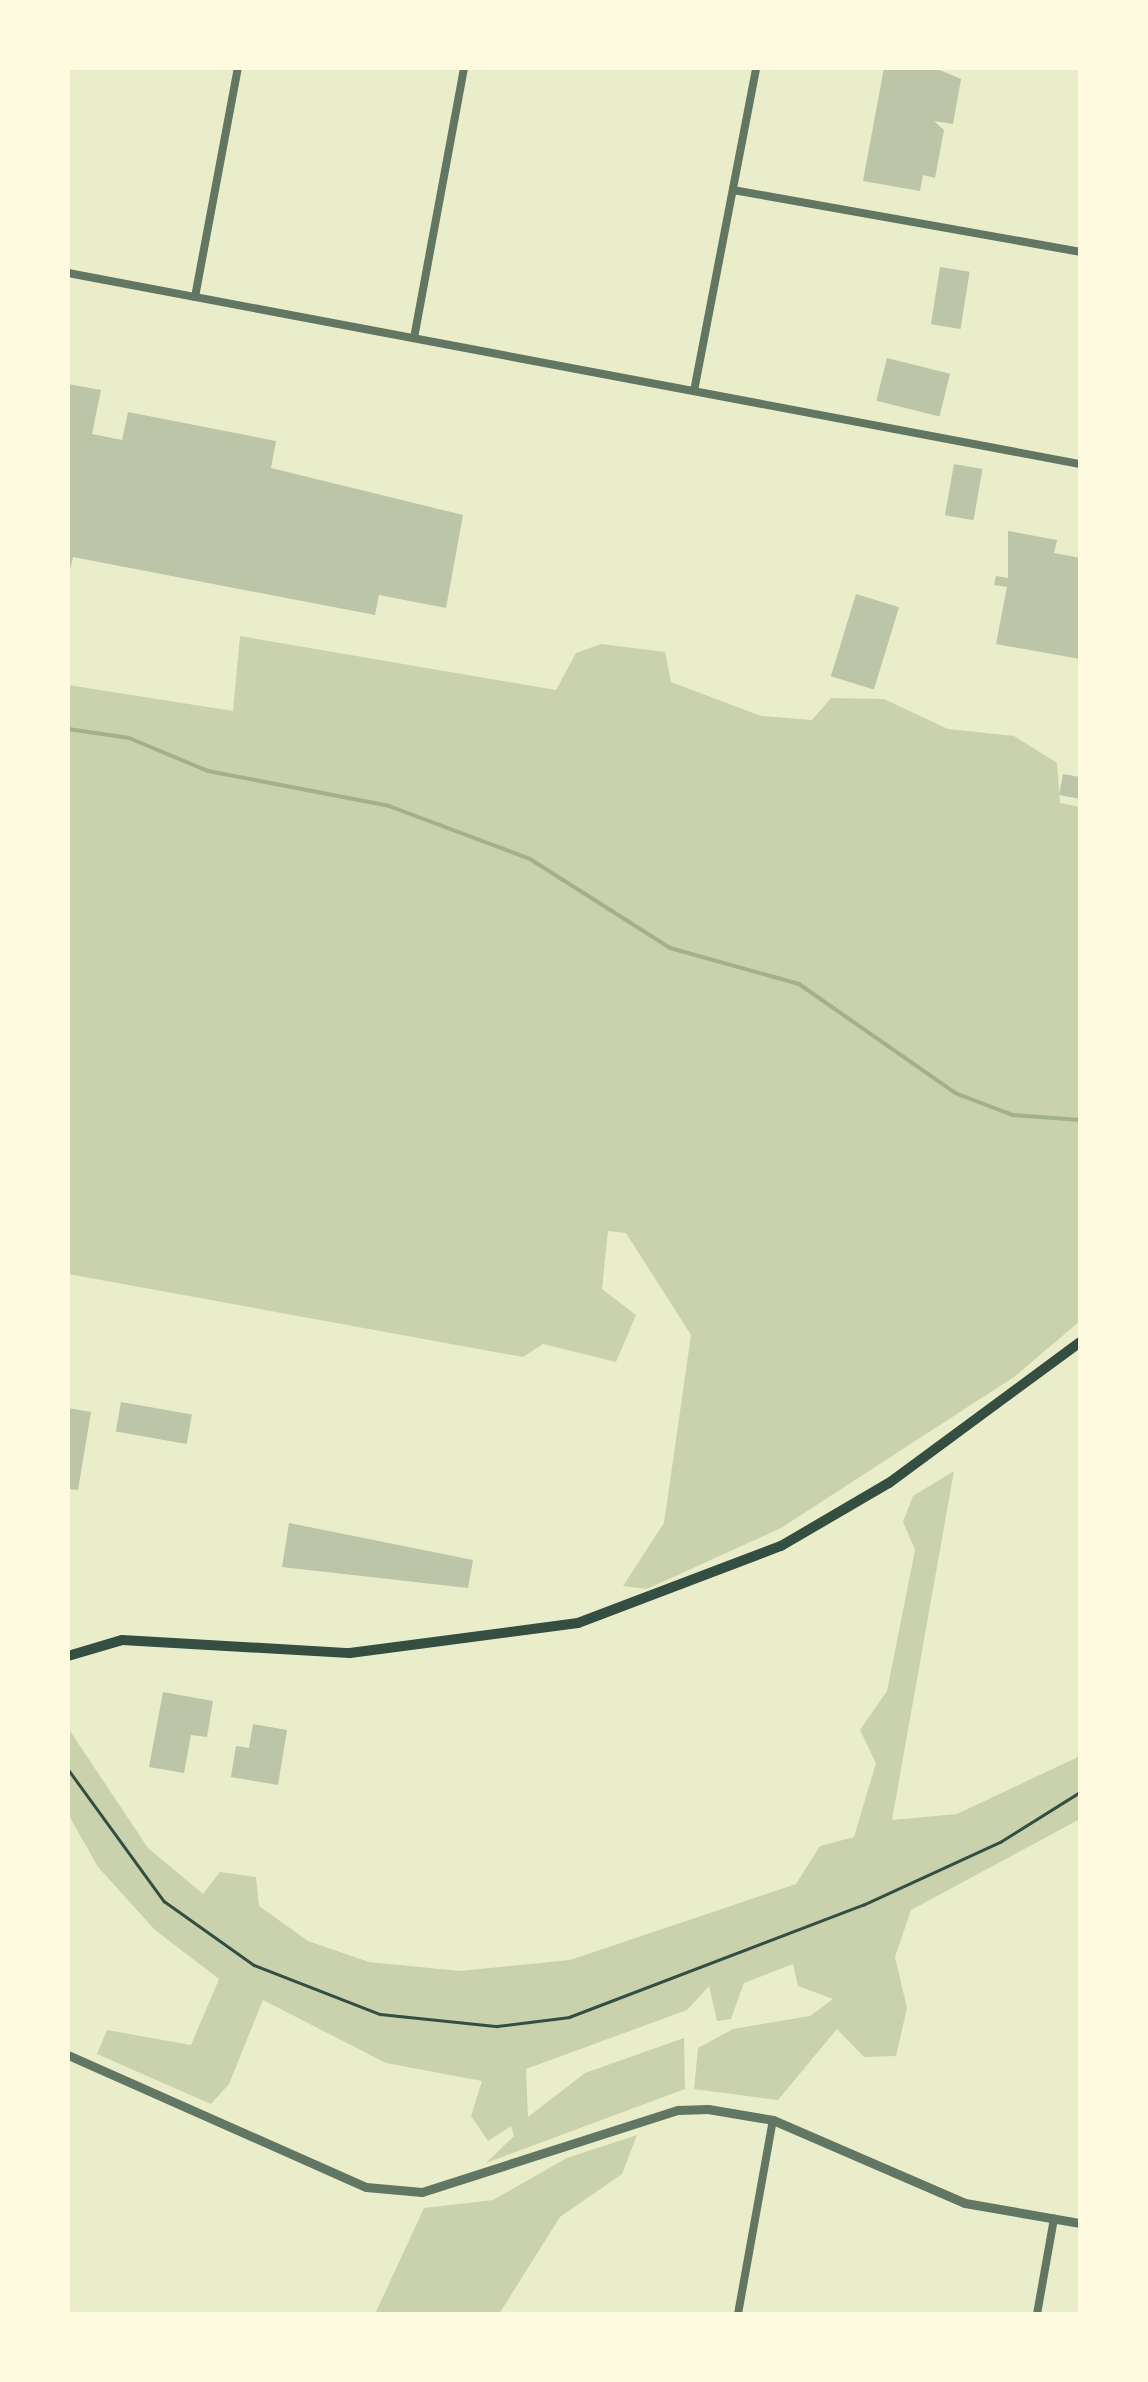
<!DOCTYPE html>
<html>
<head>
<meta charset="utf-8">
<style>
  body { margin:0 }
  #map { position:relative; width:1148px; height:2382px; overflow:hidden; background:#e9edc9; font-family:"DejaVu Sans",sans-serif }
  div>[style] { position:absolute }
  .green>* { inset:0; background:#cad2ad }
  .stream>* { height:4px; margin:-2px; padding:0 2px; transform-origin:2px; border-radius:2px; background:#a3b18a }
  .building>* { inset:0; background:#bcc5a7; transform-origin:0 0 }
  .path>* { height:2.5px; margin:-1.25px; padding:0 1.25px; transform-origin:1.25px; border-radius:1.25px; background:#344e41 }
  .minor>* { height:8px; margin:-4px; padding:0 4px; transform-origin:4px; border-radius:4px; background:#617663 }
  .tertiary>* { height:9px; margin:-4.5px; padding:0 4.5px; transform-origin:4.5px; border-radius:4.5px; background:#617663 }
  .secondary>* { height:10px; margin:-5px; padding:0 5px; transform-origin:5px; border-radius:5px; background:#344e41 }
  span { translate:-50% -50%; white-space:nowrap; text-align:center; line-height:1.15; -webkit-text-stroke:8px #fefae0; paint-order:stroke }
  .frame { position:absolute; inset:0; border:70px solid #fefae0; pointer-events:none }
</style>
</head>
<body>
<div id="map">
  <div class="green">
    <div style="clip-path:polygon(240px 636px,556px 690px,576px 653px,601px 644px,665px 652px,671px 682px,761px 716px,812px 720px,831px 698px,884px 699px,948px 729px,1014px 736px,1057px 763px,1060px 803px,1080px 807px,1080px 1321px,1014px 1377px,781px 1528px,647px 1589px,623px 1586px,664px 1523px,691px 1335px,626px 1233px,608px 1231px,602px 1289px,636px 1315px,616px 1362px,543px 1344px,523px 1357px,68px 1274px,68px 685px,233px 711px)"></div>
    <div style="clip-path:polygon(954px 1471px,892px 1820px,957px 1814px,1080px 1756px,1080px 1819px,911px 1910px,895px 1957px,907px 2008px,896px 2056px,864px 2057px,837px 2029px,778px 2100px,694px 2089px,698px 2048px,733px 2029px,810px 2016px,833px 1999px,798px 1986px,793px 1964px,744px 1983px,731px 2019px,717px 2021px,709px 1986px,687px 2010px,526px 2069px,528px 2117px,585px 2073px,684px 2038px,685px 2089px,486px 2163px,514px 2136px,511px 2126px,488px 2141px,471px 2116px,482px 2081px,386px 2063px,263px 2000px,229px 2084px,211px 2104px,97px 2054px,107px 2030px,191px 2045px,219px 1979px,155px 1930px,98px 1867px,68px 1814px,68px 1728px,148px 1848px,203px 1894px,220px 1872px,256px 1877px,259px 1906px,308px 1941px,369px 1962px,460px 1971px,570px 1960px,796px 1884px,820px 1846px,854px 1837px,876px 1763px,860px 1730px,887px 1691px,915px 1550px,903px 1522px,913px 1496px)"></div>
    <div style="clip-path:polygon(637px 2135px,622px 2174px,560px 2217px,499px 2314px,375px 2314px,424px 2208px,493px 2200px,567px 2158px)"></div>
  </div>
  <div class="stream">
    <div style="left:68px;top:729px;width:62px;rotate:8.4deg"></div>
    <div style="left:129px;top:738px;width:86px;rotate:22.7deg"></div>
    <div style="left:208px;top:771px;width:184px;rotate:10.9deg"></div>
    <div style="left:389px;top:806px;width:151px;rotate:20.6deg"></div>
    <div style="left:530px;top:859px;width:166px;rotate:32.4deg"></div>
    <div style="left:670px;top:948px;width:134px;rotate:15.6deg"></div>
    <div style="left:799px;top:984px;width:190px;rotate:34.9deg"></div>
    <div style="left:955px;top:1093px;width:62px;rotate:20.8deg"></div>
    <div style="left:1013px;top:1115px;width:67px;rotate:4.3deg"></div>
  </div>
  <div class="building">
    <div style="clip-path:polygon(884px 68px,935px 68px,961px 79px,953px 124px,934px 121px,944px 130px,935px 178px,923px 175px,920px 191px,863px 181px)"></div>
    <div style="left:940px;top:267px;width:30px;height:58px;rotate:9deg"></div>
    <div style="left:887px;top:358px;width:65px;height:44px;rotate:14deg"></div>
    <div style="clip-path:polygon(68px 384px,101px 390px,92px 434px,122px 440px,128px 412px,276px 441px,271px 468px,463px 515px,446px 608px,379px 595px,375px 615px,73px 557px,68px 577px)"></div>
    <div style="left:954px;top:464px;width:29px;height:52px;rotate:10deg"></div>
    <div style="clip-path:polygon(1008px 531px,1057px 540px,1054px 553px,1080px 558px,1080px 659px,996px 644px,1007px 587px,994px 585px,996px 576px,1008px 578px)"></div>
    <div style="left:856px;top:594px;width:45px;height:86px;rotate:17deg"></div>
    <div style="clip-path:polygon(1063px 774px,1080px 777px,1080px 799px,1059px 795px)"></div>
    <div style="left:121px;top:1402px;width:72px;height:30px;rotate:10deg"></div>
    <div style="clip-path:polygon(68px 1408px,91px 1412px,78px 1490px,68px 1489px)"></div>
    <div style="clip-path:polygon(289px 1523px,473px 1560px,468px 1588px,282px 1567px)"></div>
    <div style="clip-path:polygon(163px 1692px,213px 1701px,207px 1737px,191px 1735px,184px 1773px,149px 1767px)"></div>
    <div style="clip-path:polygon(253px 1724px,287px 1730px,278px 1785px,231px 1777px,236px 1746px,249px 1748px)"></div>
  </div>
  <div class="path">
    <div style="left:68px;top:1769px;width:163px;rotate:54deg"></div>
    <div style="left:164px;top:1901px;width:110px;rotate:35.4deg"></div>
    <div style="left:254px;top:1965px;width:135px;rotate:21.3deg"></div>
    <div style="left:380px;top:2014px;width:118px;rotate:5.9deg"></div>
    <div style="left:497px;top:2026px;width:73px;rotate:-7.1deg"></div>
    <div style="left:569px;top:2017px;width:315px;rotate:-20.9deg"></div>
    <div style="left:863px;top:1905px;width:151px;rotate:-24.7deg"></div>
    <div style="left:1000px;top:1842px;width:94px;rotate:-32deg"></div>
  </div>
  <div class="minor">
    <div style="left:733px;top:190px;width:352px;rotate:10.1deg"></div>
    <div style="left:68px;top:273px;width:1030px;rotate:10.69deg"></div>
    <div style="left:195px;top:297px;width:233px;rotate:-79.4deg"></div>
    <div style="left:414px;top:338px;width:275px;rotate:-79.5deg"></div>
    <div style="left:694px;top:391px;width:329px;rotate:-79.1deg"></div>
    <div style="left:738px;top:2314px;width:197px;rotate:-79.8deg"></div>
    <div style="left:1037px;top:2314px;width:97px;rotate:-79.9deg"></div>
  </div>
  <div class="tertiary">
    <div style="left:68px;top:2055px;width:326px;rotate:23.9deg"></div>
    <div style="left:366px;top:2187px;width:56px;rotate:5.1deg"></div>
    <div style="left:422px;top:2192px;width:269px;rotate:-17.8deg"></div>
    <div style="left:678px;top:2110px;width:30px;rotate:-2deg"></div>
    <div style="left:708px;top:2109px;width:66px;rotate:9.6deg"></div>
    <div style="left:773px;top:2120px;width:209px;rotate:23.4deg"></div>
    <div style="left:965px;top:2203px;width:117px;rotate:9.9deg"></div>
  </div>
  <div class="secondary">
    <div style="left:68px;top:1656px;width:56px;rotate:-16.5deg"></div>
    <div style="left:122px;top:1640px;width:228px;rotate:3.3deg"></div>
    <div style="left:350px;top:1653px;width:230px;rotate:-7.5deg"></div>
    <div style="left:578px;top:1623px;width:217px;rotate:-20.8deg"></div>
    <div style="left:781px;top:1546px;width:125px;rotate:-30.3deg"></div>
    <div style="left:889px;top:1483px;width:237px;rotate:-36.4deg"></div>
  </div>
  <div class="frame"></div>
</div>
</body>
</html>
